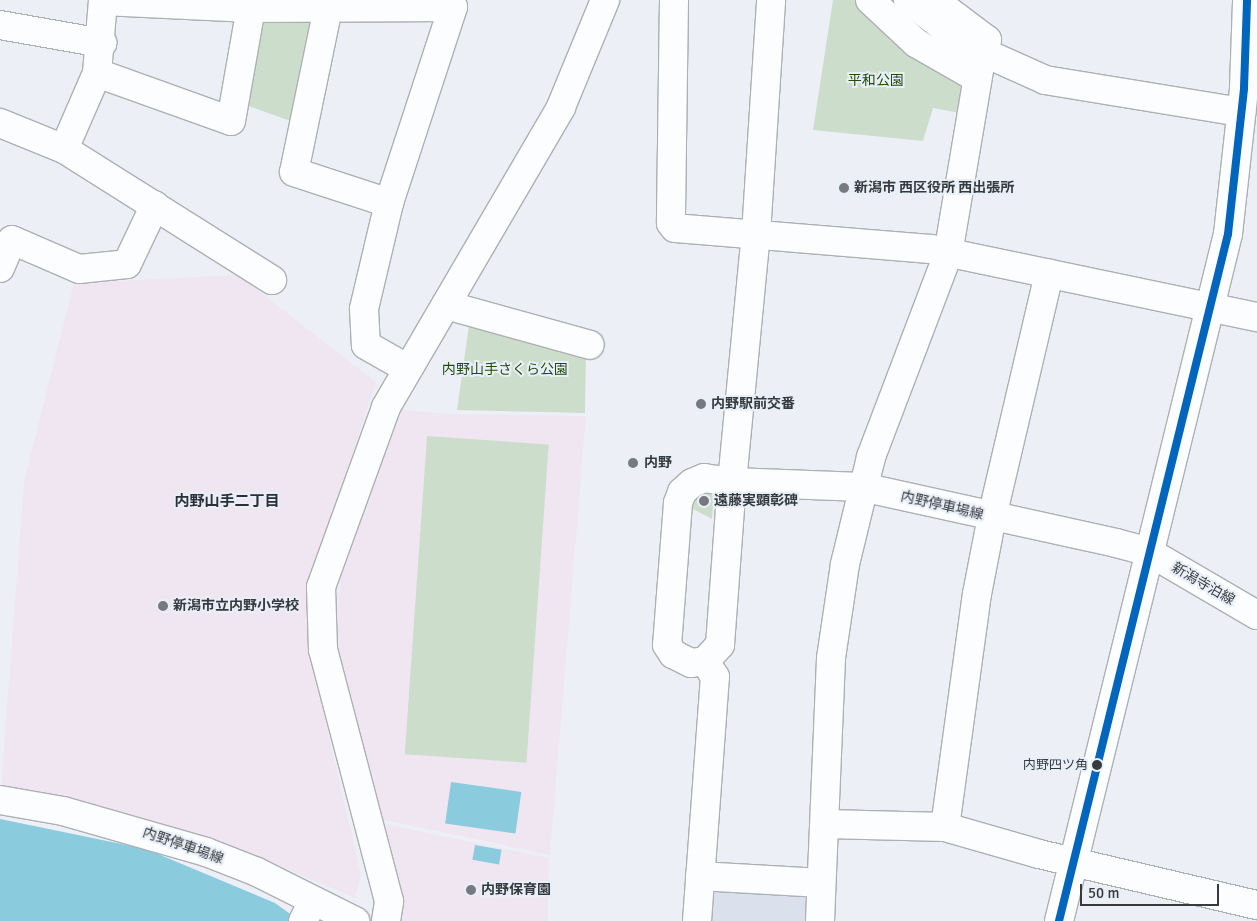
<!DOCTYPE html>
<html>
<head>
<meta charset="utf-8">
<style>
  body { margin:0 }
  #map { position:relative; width:1257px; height:921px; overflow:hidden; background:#ecf0f6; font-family:Signika,"Noto Sans JP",sans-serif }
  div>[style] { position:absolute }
  .built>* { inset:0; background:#dae1ec }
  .education>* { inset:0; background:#efe6f2 }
  .green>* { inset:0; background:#cdddcb; transform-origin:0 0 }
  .water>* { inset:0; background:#8acbde; transform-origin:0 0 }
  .roads { filter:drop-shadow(1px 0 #adb0b3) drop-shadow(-1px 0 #adb0b3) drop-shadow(0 1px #adb0b3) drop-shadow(0 -1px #adb0b3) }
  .minor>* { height:28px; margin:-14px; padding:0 14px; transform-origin:14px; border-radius:14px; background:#fcfdfe }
  .major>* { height:28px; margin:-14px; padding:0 14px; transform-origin:14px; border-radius:14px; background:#fcfdfe }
  .bus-1>* { height:8px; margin:-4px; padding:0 4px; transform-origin:4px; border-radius:4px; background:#0065bd }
  .dots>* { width:14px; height:14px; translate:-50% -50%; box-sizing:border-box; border:2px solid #e9eff9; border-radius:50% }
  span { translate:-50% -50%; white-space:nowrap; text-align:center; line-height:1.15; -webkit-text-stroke:4px #e9eff9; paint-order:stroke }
  .bus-label { font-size:13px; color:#373a3d }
  .right { translate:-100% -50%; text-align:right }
  .park-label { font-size:14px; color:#234a0c }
  .poi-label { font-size:14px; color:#373a3d; font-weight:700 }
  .left { translate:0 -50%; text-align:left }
  .street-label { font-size:14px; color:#373a3d }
  .neighbourhood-label { font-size:15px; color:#2b3037; font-weight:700 }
  .scale { position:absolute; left:1080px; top:884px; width:139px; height:22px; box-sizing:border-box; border:2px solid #373a3d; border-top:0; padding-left:6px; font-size:15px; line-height:18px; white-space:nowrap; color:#373a3d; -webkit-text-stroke:4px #e9eff9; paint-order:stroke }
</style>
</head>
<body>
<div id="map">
  <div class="built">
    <div style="clip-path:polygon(709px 883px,811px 893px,810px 921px,705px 921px)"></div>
  </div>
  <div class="education">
    <div style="clip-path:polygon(238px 275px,376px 382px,315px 567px,308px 646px,361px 875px,355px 898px,239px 849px,1px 784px,24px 481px,74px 283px)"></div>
    <div style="clip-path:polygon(402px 410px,451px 414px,586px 416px,550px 855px,370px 817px,334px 634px,343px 565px)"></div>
    <div style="clip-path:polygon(371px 821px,549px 858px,548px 921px,402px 921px)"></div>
  </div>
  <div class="green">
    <div style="clip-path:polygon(833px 0,856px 0,971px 82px,965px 114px,933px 108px,923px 141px,813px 130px)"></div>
    <div style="clip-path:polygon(319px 14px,299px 124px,243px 104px,258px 15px)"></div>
    <div style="clip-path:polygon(470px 318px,586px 349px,585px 413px,457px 410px)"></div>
    <div style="left:427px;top:436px;width:122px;height:319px;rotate:4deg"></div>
    <div style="clip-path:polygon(715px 482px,712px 519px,689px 507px,690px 499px)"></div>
  </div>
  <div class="water">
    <div style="left:451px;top:782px;width:71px;height:42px;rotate:8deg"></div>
    <div style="clip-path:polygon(0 819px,146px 849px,275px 903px,300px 921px,0 921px)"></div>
    <div style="left:475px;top:845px;width:27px;height:15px;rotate:10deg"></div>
  </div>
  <div class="roads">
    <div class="minor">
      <div style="left:674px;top:0;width:223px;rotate:90.8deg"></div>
      <div style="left:671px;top:223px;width:6px;rotate:51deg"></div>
      <div style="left:675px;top:228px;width:257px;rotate:4.7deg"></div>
      <div style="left:931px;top:249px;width:333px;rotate:11.8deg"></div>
      <div style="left:870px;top:0;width:63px;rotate:43.1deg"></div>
      <div style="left:916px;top:43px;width:70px;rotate:29.8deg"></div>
      <div style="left:908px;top:0;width:72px;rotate:37.7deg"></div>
      <div style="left:965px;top:44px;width:88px;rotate:24.2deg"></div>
      <div style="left:1045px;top:80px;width:199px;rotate:9.3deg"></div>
      <div style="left:103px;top:1px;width:148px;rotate:2.7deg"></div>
      <div style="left:251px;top:8px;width:202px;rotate:-0.3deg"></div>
      <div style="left:453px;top:7px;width:206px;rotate:108.1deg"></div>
      <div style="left:389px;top:203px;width:109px;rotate:103.3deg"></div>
      <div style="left:364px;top:309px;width:36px;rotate:87deg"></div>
      <div style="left:366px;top:345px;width:48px;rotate:29.7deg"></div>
      <div style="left:328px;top:8px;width:167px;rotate:101.7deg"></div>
      <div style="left:294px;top:172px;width:100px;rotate:18.1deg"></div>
      <div style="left:0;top:25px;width:104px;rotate:10deg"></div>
      <div style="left:97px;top:73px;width:142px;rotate:19.7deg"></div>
      <div style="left:231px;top:121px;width:115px;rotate:-80deg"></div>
      <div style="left:0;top:123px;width:69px;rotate:22.1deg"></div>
      <div style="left:64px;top:149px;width:246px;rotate:32.2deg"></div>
      <div style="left:64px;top:149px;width:83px;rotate:-66.5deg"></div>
      <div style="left:97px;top:73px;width:73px;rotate:-85.3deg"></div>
      <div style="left:0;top:268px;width:30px;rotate:-67deg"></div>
      <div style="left:12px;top:240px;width:73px;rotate:23.4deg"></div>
      <div style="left:79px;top:269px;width:48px;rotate:-5.9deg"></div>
      <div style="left:127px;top:264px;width:65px;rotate:-64.6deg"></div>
      <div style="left:446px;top:305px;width:149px;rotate:15.5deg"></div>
      <div style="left:732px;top:482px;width:28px;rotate:-172deg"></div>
      <div style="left:704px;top:478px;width:13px;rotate:157deg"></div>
      <div style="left:692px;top:483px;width:13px;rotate:138deg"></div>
      <div style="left:682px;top:492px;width:12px;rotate:110deg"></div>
      <div style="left:678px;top:503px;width:142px;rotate:94.4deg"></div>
      <div style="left:667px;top:645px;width:11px;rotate:56deg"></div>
      <div style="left:673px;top:654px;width:20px;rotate:27deg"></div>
      <div style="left:691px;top:663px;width:14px;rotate:-8deg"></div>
      <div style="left:705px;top:661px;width:22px;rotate:-47deg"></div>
      <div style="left:720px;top:645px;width:163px;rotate:-85.8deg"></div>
      <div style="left:732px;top:482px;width:249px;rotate:-84.5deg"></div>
      <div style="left:756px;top:234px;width:234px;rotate:-86.3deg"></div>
      <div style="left:826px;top:824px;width:119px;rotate:1.4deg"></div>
      <div style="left:945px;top:827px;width:98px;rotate:16deg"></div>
      <div style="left:1039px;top:854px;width:224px;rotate:13.2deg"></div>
      <div style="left:945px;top:827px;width:235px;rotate:-82.2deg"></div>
      <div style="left:977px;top:594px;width:78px;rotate:-79deg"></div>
      <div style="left:992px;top:517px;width:250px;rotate:-76.8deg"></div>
      <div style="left:700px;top:876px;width:121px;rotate:3.3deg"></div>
      <div style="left:303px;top:921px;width:22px;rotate:-63deg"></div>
      <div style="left:386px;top:921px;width:20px;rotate:-81deg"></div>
      <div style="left:389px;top:901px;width:260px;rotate:-104.7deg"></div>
      <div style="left:323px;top:650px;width:63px;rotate:-91.8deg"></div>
      <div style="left:321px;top:587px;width:191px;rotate:-70.1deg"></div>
      <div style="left:386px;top:407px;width:347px;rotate:-59.7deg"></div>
      <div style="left:561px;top:107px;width:116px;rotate:-67.6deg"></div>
      <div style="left:697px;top:921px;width:245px;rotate:-85.8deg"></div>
      <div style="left:715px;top:677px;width:19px;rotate:-122deg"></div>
      <div style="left:820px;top:921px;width:263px;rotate:-87.6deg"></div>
      <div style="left:831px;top:658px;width:95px;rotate:-81.5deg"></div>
      <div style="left:845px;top:564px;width:110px;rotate:-76.3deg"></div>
      <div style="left:871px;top:457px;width:217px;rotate:-69.2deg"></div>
      <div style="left:948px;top:254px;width:204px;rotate:-80.4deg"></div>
      <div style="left:982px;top:53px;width:14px;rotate:-69deg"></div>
      <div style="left:987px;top:40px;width:66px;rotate:-143deg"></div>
    </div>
    <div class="major">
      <div style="left:732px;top:482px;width:130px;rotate:2.2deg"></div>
      <div style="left:862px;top:487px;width:260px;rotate:12.4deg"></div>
      <div style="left:1116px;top:543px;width:34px;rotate:15deg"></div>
      <div style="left:1149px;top:552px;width:125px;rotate:30.3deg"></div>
      <div style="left:0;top:800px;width:64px;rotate:9.9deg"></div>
      <div style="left:63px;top:811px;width:149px;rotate:16deg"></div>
      <div style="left:206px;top:852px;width:55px;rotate:21.4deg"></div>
      <div style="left:257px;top:872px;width:110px;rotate:26.6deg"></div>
      <div style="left:1059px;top:921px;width:707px;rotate:-76.18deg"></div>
      <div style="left:1228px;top:234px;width:147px;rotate:-83.7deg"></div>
      <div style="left:1244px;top:88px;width:88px;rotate:-88deg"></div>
    </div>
  </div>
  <div class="bus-1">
    <div style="left:1059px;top:921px;width:707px;rotate:-76.18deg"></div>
    <div style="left:1228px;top:234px;width:147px;rotate:-83.7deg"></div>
    <div style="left:1244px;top:88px;width:88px;rotate:-88deg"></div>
  </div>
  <div class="dots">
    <div style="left:844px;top:188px;background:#767a7e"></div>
    <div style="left:701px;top:404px;background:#767a7e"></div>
    <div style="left:633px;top:463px;background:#767a7e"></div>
    <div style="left:704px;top:501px;background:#767a7e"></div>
    <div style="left:163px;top:606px;background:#767a7e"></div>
    <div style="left:1097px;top:765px;background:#373a3d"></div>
    <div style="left:471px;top:890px;background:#767a7e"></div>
  </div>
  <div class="bus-label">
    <span class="right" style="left:1088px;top:765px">内野四ツ角</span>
  </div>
  <div class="park-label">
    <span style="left:876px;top:81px">平和公園</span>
    <span style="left:505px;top:370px">内野山手さくら公園</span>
  </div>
  <div class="poi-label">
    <span class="left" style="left:854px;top:188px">新潟市 西区役所 西出張所</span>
    <span class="left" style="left:711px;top:404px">内野駅前交番</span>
    <span class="left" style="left:644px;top:463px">内野</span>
    <span class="left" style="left:714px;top:501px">遠藤実顕彰碑</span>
    <span class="left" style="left:173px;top:606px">新潟市立内野小学校</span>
    <span class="left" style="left:481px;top:890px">内野保育園</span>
  </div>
  <div class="street-label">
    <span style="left:942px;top:506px;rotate:13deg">内野停車場線</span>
    <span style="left:1203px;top:584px;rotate:30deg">新潟寺泊線</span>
    <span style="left:183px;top:846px;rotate:19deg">内野停車場線</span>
  </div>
  <div class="neighbourhood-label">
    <span style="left:227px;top:502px">内野山手二丁目</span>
  </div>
  <div class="scale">50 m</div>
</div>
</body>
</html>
